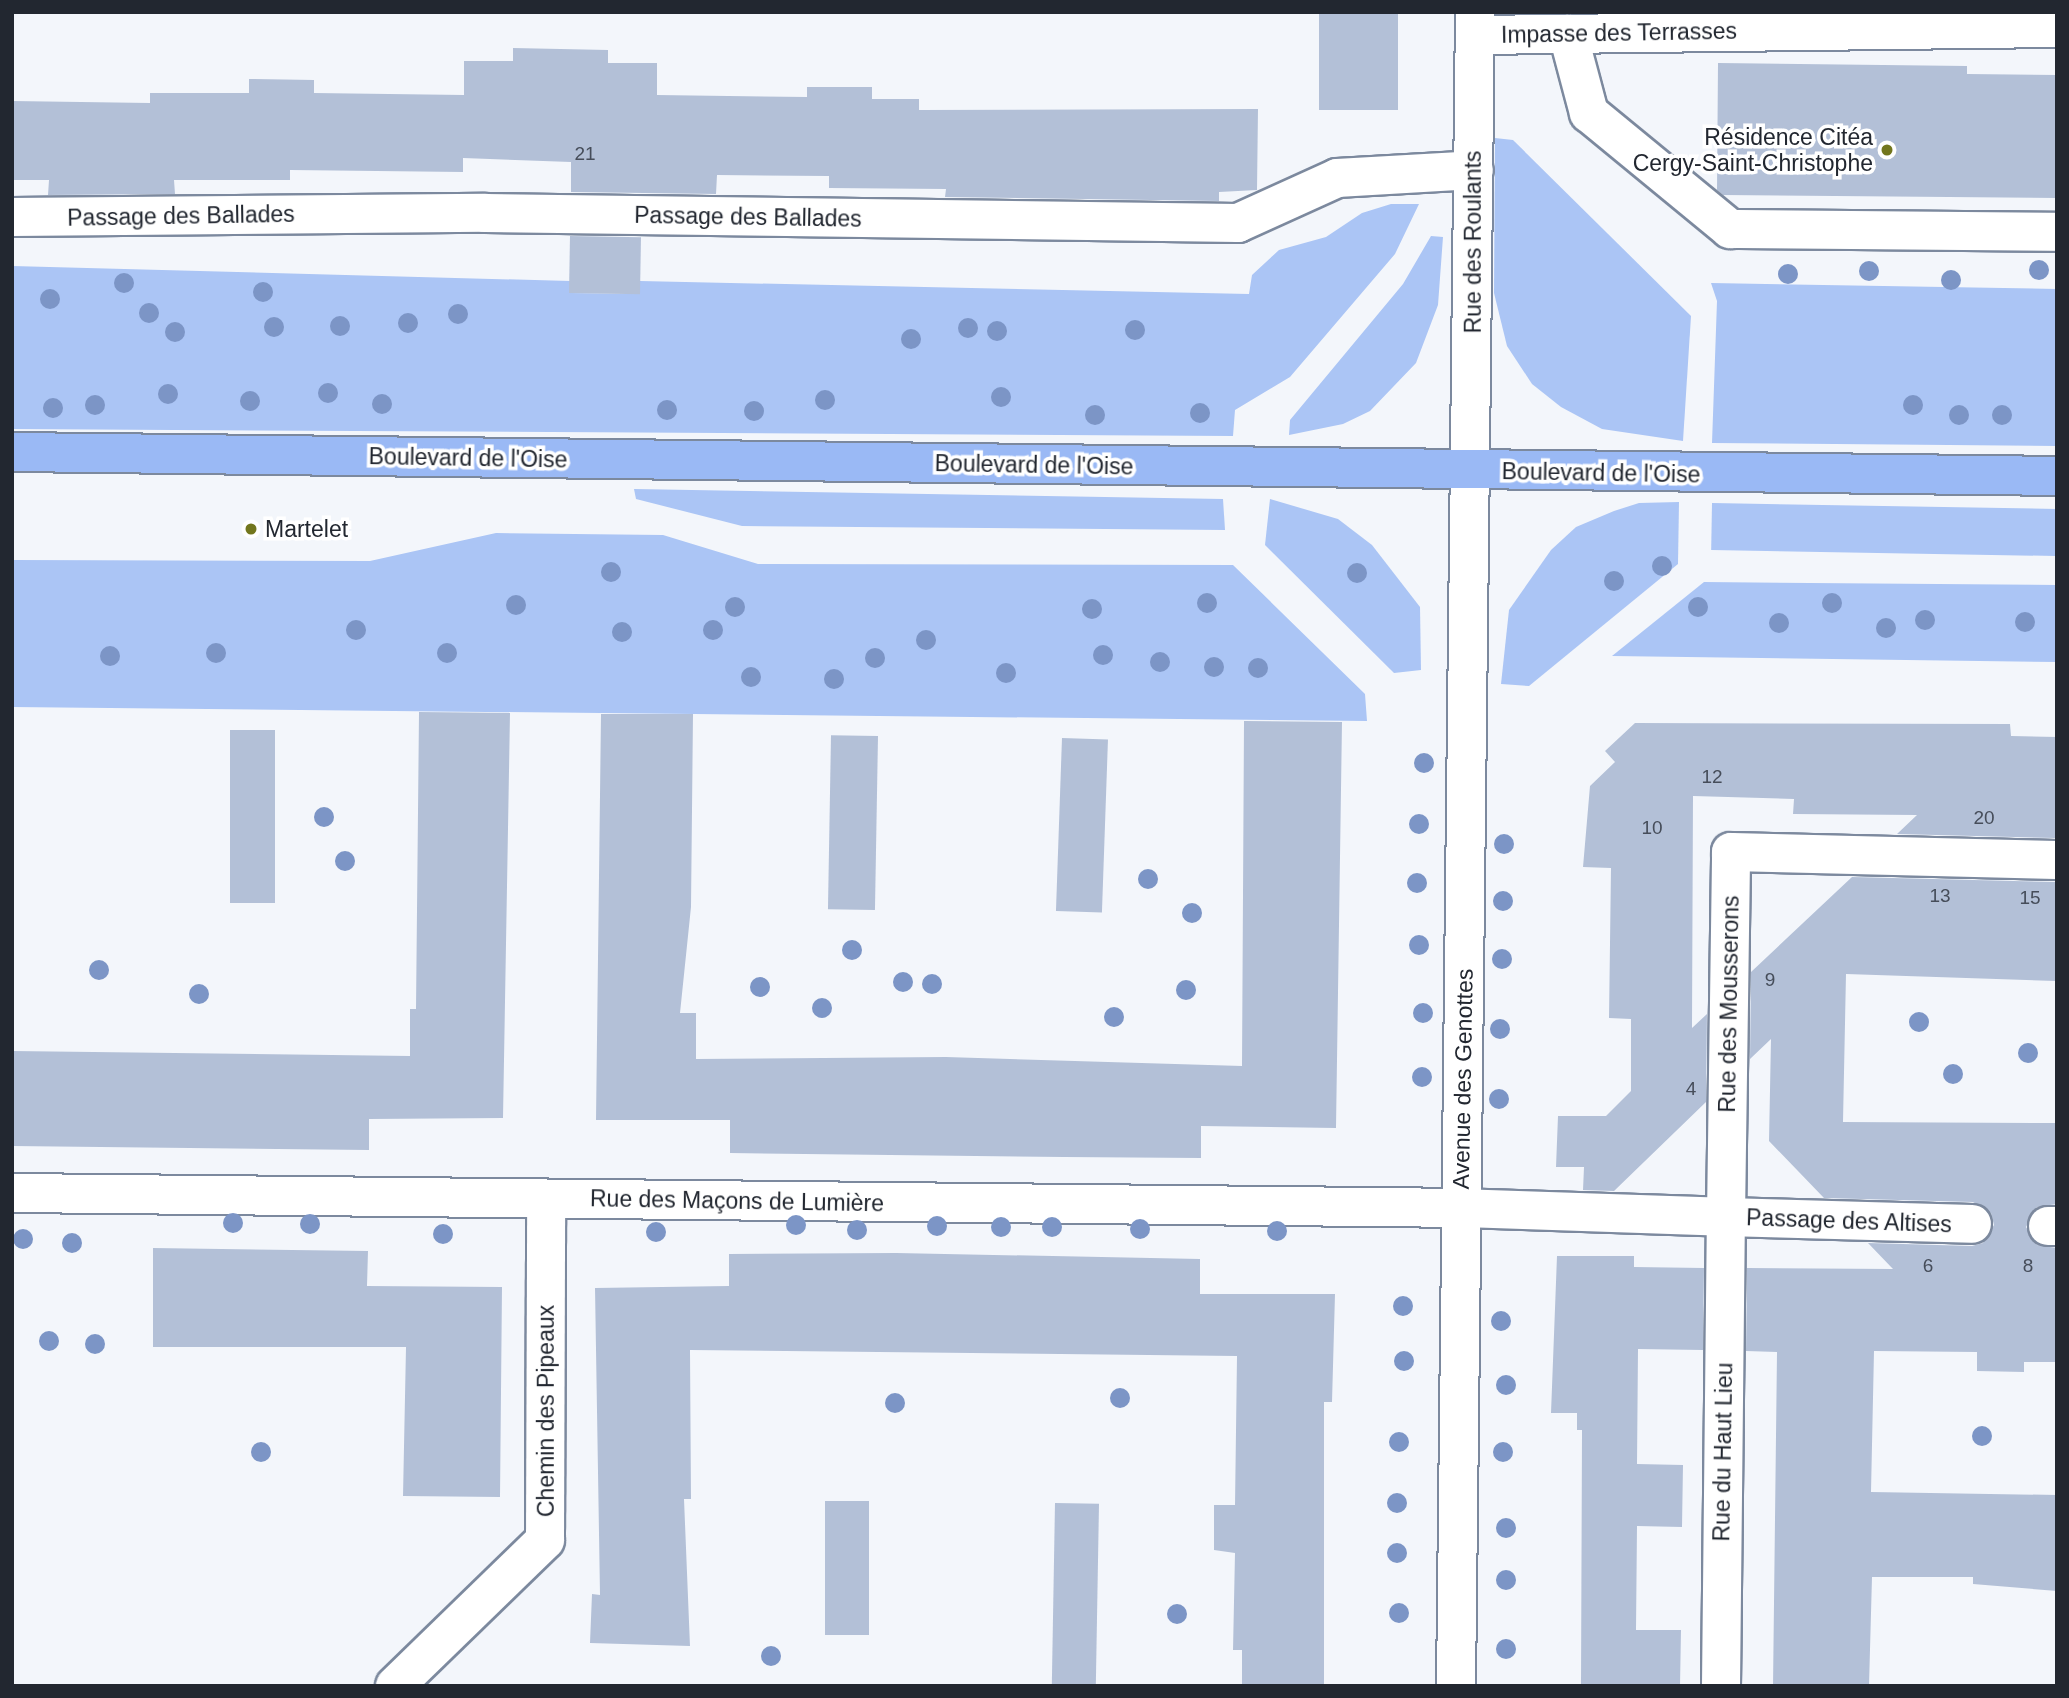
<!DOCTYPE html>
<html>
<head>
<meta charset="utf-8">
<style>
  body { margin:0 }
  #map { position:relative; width:2069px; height:1698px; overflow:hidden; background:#f3f6fb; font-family:Arial,sans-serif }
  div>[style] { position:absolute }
  .green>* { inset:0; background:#abc5f5; transform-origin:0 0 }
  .building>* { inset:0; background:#b3c0d7; transform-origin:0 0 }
  .roads { filter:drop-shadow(2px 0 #7c899e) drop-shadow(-2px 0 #7c899e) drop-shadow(0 2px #7c899e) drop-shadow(0 -2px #7c899e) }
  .minor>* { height:38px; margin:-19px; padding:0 19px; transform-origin:19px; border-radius:19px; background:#fff }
  .major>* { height:38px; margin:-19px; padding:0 19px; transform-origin:19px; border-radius:19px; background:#9ab9f5 }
  .trees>* { width:20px; height:20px; margin:-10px; border-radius:50%; background:#7c95c6 }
  .dots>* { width:19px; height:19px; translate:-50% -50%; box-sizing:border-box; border:4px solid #fff; border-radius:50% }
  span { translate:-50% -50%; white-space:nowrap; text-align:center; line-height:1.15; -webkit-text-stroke:7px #fff; paint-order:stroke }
  .number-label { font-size:19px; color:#464d5a }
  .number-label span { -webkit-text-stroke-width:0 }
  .street-label { font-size:23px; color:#222730 }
  .poi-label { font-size:23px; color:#222730 }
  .right { translate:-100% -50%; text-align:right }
  .left { translate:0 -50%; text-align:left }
  .frame { position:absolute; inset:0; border:14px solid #222730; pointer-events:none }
</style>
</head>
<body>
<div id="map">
  <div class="green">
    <div style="clip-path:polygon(1495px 138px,1513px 140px,1691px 316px,1683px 441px,1602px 429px,1561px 407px,1532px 384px,1507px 346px,1494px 293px)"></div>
    <div style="clip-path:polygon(1391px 204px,1419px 204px,1395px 254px,1290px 377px,1235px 410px,1233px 436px,12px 429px,12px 266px,570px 281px,571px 293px,640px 294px,640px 281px,1249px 294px,1252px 275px,1279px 250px,1326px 237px,1362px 213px)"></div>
    <div style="clip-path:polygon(1431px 236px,1443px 237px,1438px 305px,1416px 363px,1370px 411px,1343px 424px,1289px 435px,1290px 420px,1403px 284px)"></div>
    <div style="clip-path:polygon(1711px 283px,2057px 289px,2057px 446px,1712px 443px,1717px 301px)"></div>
    <div style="clip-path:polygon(634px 489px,1223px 499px,1225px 530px,742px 526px,636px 499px)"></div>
    <div style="clip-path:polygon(1270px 499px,1338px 519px,1372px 545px,1420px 607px,1421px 670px,1394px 673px,1265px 545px)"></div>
    <div style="clip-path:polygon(1679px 502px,1678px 564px,1529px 686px,1501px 684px,1509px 610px,1551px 550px,1576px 527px,1614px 511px,1639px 503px)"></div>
    <div style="left:1712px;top:503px;width:345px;height:47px;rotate:1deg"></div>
    <div style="clip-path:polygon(496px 533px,663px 535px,758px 564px,1233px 565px,1365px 694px,1367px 721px,12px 707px,12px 560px,370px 561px)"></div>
    <div style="clip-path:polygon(1704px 582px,2057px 585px,2057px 662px,1612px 656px)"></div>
  </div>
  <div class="building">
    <div style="left:1319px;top:12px;width:79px;height:98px"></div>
    <div style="clip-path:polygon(513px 48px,608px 50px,608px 63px,657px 63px,657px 95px,807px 97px,807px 87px,872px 87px,872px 99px,919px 99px,919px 110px,1258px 109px,1257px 190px,1219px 192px,1219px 201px,945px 197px,946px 189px,829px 188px,829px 176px,717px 175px,716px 194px,571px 192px,571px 162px,463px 158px,463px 172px,290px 170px,290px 180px,174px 180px,175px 194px,48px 195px,49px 180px,12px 180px,12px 101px,150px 103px,150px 93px,249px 93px,249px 79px,314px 80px,314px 93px,464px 95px,464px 61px,513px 61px)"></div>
    <div style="clip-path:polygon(1718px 63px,1967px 66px,1967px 74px,2057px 75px,2057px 198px,1723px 195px,1717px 190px)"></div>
    <div style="left:570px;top:236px;width:71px;height:57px;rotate:1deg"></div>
    <div style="clip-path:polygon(419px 712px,510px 713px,503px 1118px,369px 1119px,369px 1150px,12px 1146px,12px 1051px,410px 1056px,410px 1009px,416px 1009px)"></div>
    <div style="clip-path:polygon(601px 714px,693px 714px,691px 907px,680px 1013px,696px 1013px,696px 1059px,946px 1057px,1242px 1066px,1244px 721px,1342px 722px,1336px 1128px,1201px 1126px,1201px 1158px,1064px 1157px,730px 1153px,730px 1120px,596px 1120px)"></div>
    <div style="clip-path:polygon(1635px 723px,2010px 724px,2011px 736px,2057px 737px,2055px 838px,1897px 834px,1917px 815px,1793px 814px,1794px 799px,1693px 796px,1692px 1028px,1707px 1014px,1706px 1102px,1614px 1191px,1583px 1190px,1584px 1167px,1556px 1167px,1558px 1116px,1606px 1116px,1631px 1091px,1631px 1019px,1609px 1018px,1611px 868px,1583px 867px,1590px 786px,1615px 762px,1605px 751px)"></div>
    <div style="left:230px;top:730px;width:45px;height:173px"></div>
    <div style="left:878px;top:736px;width:174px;height:47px;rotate:91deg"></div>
    <div style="left:1062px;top:738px;width:46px;height:173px;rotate:2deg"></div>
    <div style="clip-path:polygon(1852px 877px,2055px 882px,2056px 981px,1846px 974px,1843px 1122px,2055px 1123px,2057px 1204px,2037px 1207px,2026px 1227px,2037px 1245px,2057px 1248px,2057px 1362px,2024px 1362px,2024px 1372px,1977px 1371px,1977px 1352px,1874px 1351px,1871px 1492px,2057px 1495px,2057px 1591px,1973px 1584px,1973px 1577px,1872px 1577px,1869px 1686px,1773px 1686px,1777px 1352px,1746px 1351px,1747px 1268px,1893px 1269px,1868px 1243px,1972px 1246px,1983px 1243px,1994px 1225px,1991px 1213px,1973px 1202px,1824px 1198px,1769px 1141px,1771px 1039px,1750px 1059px,1751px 972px)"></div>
    <div style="clip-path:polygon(153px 1248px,368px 1251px,367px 1286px,502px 1287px,500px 1497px,403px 1496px,406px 1347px,153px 1347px)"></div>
    <div style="clip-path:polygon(896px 1253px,1200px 1259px,1200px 1294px,1335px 1294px,1332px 1402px,1324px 1402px,1324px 1686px,1242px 1686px,1242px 1650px,1233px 1650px,1235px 1553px,1214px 1550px,1214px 1505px,1235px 1505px,1237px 1356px,690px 1350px,691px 1499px,684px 1499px,690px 1646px,590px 1643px,592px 1594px,600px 1595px,595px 1288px,729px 1286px,729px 1254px)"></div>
    <div style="clip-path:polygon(1557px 1256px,1634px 1256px,1634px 1267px,1704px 1268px,1703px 1350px,1638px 1349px,1637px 1464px,1683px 1465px,1682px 1527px,1637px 1526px,1636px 1630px,1681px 1630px,1680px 1686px,1581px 1686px,1582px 1430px,1577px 1430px,1577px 1413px,1551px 1413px)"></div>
    <div style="left:825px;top:1501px;width:44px;height:134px"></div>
    <div style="left:1055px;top:1503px;width:44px;height:183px;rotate:1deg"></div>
  </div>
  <div class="roads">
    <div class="minor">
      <div style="left:1568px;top:34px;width:82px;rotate:75.1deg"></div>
      <div style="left:1589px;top:113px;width:183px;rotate:39.4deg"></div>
      <div style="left:1730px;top:229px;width:327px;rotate:0.5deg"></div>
      <div style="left:1475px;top:35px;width:582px;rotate:-0.69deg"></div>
      <div style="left:12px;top:217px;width:473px;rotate:-0.5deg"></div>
      <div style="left:485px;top:213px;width:753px;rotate:0.76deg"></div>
      <div style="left:1238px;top:223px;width:109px;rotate:-24.4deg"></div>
      <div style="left:1337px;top:178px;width:137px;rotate:-3.3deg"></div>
      <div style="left:12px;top:1193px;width:1449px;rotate:0.59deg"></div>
      <div style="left:1461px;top:1208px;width:265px;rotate:1.9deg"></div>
      <div style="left:1726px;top:1217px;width:365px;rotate:-89.2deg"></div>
      <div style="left:1731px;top:852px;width:326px;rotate:1.4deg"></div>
      <div style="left:2048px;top:1226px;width:9px"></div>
      <div style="left:395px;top:1686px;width:209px;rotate:-44.2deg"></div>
      <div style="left:545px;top:1540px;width:341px;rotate:-89.8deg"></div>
      <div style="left:1456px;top:1686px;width:1674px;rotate:-89.35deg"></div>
      <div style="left:1721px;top:1686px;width:469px;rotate:-89.4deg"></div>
      <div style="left:1726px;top:1217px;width:246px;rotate:1.6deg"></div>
    </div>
    <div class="major">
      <div style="left:12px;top:452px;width:2045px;rotate:0.67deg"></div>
    </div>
  </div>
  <div class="trees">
    <div style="left:2039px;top:270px"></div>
    <div style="left:1869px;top:271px"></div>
    <div style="left:1788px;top:274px"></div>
    <div style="left:1951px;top:280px"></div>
    <div style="left:124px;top:283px"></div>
    <div style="left:263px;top:292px"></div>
    <div style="left:50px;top:299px"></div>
    <div style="left:149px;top:313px"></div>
    <div style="left:458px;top:314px"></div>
    <div style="left:408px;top:323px"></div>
    <div style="left:340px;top:326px"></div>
    <div style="left:274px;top:327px"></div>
    <div style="left:968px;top:328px"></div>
    <div style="left:1135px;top:330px"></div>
    <div style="left:997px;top:331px"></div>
    <div style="left:175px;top:332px"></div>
    <div style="left:911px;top:339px"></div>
    <div style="left:328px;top:393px"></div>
    <div style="left:168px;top:394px"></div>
    <div style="left:1001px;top:397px"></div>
    <div style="left:825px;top:400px"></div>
    <div style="left:250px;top:401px"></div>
    <div style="left:382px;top:404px"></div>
    <div style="left:95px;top:405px"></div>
    <div style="left:1913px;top:405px"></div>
    <div style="left:53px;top:408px"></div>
    <div style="left:667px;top:410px"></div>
    <div style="left:754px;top:411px"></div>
    <div style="left:1200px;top:413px"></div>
    <div style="left:1095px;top:415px"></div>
    <div style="left:1959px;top:415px"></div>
    <div style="left:2002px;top:415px"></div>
    <div style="left:1662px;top:566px"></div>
    <div style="left:611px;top:572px"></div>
    <div style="left:1357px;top:573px"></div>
    <div style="left:1614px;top:581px"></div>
    <div style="left:1207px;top:603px"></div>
    <div style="left:1832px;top:603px"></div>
    <div style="left:516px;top:605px"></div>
    <div style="left:735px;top:607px"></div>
    <div style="left:1698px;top:607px"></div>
    <div style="left:1092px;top:609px"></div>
    <div style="left:1925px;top:620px"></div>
    <div style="left:2025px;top:622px"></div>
    <div style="left:1779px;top:623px"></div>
    <div style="left:1886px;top:628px"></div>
    <div style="left:356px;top:630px"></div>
    <div style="left:713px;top:630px"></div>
    <div style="left:622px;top:632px"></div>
    <div style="left:926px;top:640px"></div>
    <div style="left:216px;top:653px"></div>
    <div style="left:447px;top:653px"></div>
    <div style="left:1103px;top:655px"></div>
    <div style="left:110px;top:656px"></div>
    <div style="left:875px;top:658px"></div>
    <div style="left:1160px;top:662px"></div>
    <div style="left:1214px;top:667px"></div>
    <div style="left:1258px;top:668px"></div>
    <div style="left:1006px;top:673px"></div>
    <div style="left:751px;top:677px"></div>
    <div style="left:834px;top:679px"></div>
    <div style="left:1424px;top:763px"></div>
    <div style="left:324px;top:817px"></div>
    <div style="left:1419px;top:824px"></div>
    <div style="left:1504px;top:844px"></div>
    <div style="left:345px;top:861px"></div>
    <div style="left:1148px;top:879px"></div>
    <div style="left:1417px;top:883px"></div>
    <div style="left:1503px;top:901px"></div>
    <div style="left:1192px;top:913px"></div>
    <div style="left:1419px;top:945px"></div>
    <div style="left:852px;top:950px"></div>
    <div style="left:1502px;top:959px"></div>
    <div style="left:99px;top:970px"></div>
    <div style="left:903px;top:982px"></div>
    <div style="left:932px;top:984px"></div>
    <div style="left:760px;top:987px"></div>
    <div style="left:1186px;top:990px"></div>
    <div style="left:199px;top:994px"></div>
    <div style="left:822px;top:1008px"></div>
    <div style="left:1423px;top:1013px"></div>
    <div style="left:1114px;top:1017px"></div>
    <div style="left:1919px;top:1022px"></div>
    <div style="left:1500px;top:1029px"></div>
    <div style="left:2028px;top:1053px"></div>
    <div style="left:1953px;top:1074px"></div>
    <div style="left:1422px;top:1077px"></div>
    <div style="left:1499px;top:1099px"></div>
    <div style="left:233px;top:1223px"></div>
    <div style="left:310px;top:1224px"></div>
    <div style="left:796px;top:1225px"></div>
    <div style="left:937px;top:1226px"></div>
    <div style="left:1001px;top:1227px"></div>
    <div style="left:1052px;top:1227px"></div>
    <div style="left:1140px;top:1229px"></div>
    <div style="left:857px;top:1230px"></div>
    <div style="left:1277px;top:1231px"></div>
    <div style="left:656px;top:1232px"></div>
    <div style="left:443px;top:1234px"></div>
    <div style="left:23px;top:1239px"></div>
    <div style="left:72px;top:1243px"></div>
    <div style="left:1403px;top:1306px"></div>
    <div style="left:1501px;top:1321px"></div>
    <div style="left:49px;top:1341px"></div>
    <div style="left:95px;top:1344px"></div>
    <div style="left:1404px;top:1361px"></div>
    <div style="left:1506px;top:1385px"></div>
    <div style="left:1120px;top:1398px"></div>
    <div style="left:895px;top:1403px"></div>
    <div style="left:1982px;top:1436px"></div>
    <div style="left:1399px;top:1442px"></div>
    <div style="left:261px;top:1452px"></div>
    <div style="left:1503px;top:1452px"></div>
    <div style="left:1397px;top:1503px"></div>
    <div style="left:1506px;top:1528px"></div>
    <div style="left:1397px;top:1553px"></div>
    <div style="left:1506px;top:1580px"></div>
    <div style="left:1399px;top:1613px"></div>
    <div style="left:1177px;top:1614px"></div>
    <div style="left:1506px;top:1649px"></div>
    <div style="left:771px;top:1656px"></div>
  </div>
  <div class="dots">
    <div style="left:1887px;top:150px;background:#72761d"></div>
    <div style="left:251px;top:529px;background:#72761d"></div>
  </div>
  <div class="number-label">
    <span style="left:585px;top:154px">21</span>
    <span style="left:1712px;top:777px">12</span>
    <span style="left:1984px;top:818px">20</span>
    <span style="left:1652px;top:828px">10</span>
    <span style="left:1940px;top:896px">13</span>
    <span style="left:2030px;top:898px">15</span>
    <span style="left:1770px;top:980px">9</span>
    <span style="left:1691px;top:1089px">4</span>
    <span style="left:1928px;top:1266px">6</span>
    <span style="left:2028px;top:1266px">8</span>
  </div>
  <div class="street-label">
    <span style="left:1619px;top:33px;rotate:-1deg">Impasse des Terrasses</span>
    <span style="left:181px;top:216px;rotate:-1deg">Passage des Ballades</span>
    <span style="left:748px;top:217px;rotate:1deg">Passage des Ballades</span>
    <span style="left:1473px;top:242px;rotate:-90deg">Rue des Roulants</span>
    <span style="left:468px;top:458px;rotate:1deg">Boulevard de l'Oise</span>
    <span style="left:1034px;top:465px;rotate:1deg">Boulevard de l'Oise</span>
    <span style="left:1601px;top:473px;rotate:1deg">Boulevard de l'Oise</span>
    <span style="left:1729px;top:1004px;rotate:-89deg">Rue des Mousserons</span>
    <span style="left:1463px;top:1079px;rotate:-89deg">Avenue des Genottes</span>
    <span style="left:737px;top:1201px;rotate:1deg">Rue des Maçons de Lumière</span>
    <span style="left:1849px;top:1221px;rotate:2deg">Passage des Altises</span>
    <span style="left:546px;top:1411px;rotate:-90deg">Chemin des Pipeaux</span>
    <span style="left:1723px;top:1452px;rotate:-89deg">Rue du Haut Lieu</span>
  </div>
  <div class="poi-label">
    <span class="right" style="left:1873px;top:150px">Résidence Citéa<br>Cergy-Saint-Christophe</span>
    <span class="left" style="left:265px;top:529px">Martelet</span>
  </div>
  <div class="frame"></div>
</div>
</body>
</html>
